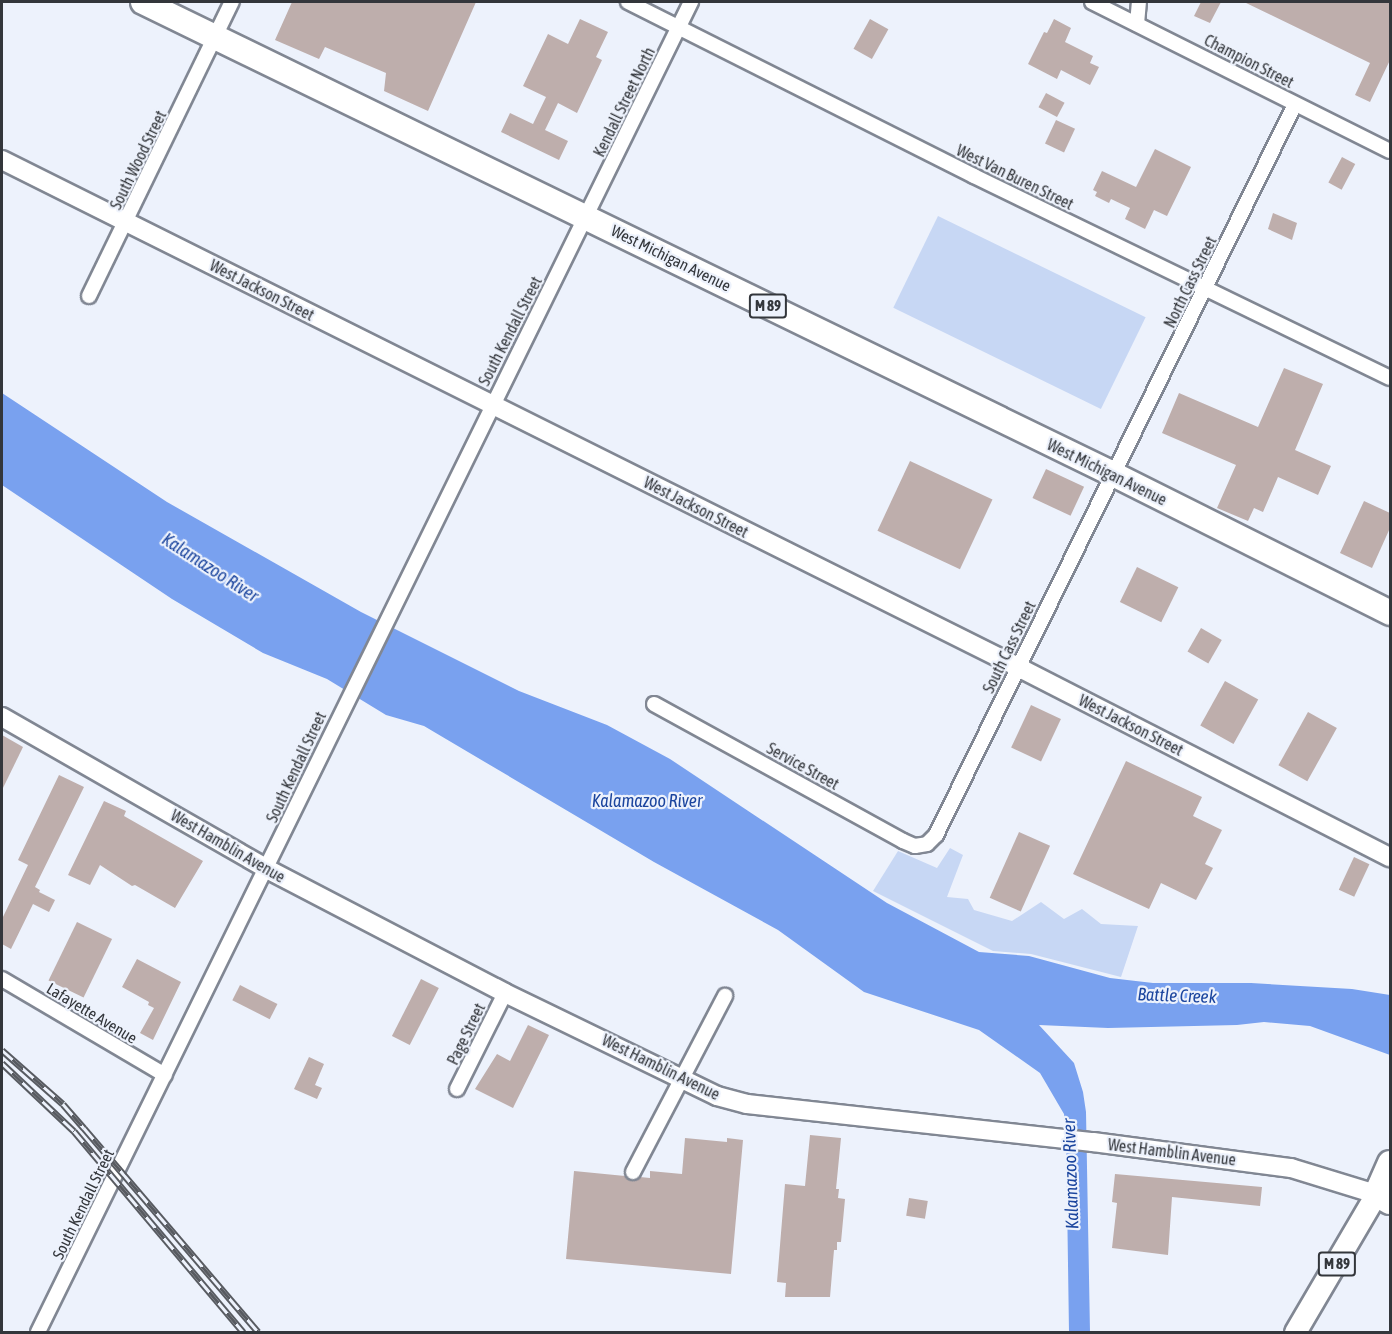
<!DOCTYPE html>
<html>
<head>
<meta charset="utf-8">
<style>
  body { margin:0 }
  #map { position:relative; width:1392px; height:1334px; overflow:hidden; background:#edf2fc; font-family:"Asap Condensed",sans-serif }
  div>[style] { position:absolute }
  .green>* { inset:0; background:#c7d7f4; transform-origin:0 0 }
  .water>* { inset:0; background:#79a1ef }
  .building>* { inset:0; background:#beaeac; transform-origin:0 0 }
  .roads { filter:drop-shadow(2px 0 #818793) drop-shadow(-2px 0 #818793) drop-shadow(0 2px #818793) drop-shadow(0 -2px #818793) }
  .street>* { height:14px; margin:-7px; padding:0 7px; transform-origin:7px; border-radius:7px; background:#fff }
  .secondary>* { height:18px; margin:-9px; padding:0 9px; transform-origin:9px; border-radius:9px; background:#fff }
  .primary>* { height:21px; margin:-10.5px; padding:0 10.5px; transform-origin:10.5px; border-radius:10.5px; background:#fff }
  .highway>* { height:24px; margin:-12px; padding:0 12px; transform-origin:12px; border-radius:12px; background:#fff }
  .rail>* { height:7px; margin-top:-3.5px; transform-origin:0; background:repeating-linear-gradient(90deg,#edf2fc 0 14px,#585b61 0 28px); box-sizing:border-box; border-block:2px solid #585b61 }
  span { translate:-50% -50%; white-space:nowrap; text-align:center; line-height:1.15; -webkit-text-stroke:4.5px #edf2fc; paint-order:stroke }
  .shield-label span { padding:2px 4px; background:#edf2fc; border:2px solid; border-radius:4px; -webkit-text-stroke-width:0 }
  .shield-label { font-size:15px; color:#33363b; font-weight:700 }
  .street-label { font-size:16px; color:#33363b }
  .water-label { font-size:18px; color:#1b459e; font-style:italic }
  .frame { position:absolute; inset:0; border:3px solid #33363b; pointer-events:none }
</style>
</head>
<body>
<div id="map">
  <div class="green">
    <div style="left:938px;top:216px;width:231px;height:102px;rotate:26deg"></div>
    <div style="clip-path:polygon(950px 848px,963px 855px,947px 897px,968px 899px,974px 910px,1012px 921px,1041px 902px,1064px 919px,1082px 909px,1101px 924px,1138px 926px,1121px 977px,1031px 954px,993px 951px,873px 891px,898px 851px,937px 868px)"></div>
  </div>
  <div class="water">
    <div style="clip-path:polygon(2px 393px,167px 502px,361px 612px,519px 691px,607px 725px,670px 759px,887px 903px,979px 952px,1029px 956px,1110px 978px,1153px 983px,1251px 983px,1352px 989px,1390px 995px,1390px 1055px,1310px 1026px,1264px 1022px,1237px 1025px,1108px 1028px,1039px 1025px,1074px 1063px,1083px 1092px,1086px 1112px,1090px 1332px,1069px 1332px,1066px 1129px,1064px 1114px,1040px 1073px,979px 1030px,864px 992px,778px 930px,654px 862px,424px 726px,386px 715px,327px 679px,263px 653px,172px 599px,2px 485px)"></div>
  </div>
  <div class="building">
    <div style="clip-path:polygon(292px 2px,476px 2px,428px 111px,384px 91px,386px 73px,325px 47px,319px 59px,275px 40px)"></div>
    <div style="clip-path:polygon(1201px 2px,1221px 2px,1210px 23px,1194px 16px)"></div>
    <div style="clip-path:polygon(1244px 2px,1390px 2px,1390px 60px,1370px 102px,1355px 95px,1370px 63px)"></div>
    <div style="clip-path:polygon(580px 19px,608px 32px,596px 57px,602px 60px,577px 113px,558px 103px,545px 130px,568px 141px,559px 160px,501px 132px,510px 113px,533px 124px,546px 97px,523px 86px,548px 34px,568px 44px)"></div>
    <div style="left:870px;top:19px;width:21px;height:34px;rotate:29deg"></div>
    <div style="clip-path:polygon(1054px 19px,1071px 28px,1065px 42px,1093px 56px,1090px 63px,1099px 67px,1090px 85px,1061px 70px,1057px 79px,1028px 64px,1044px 32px,1047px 33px)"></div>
    <div style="left:1046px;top:93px;width:21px;height:16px;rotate:28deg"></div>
    <div style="left:1056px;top:120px;width:21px;height:26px;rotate:25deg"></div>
    <div style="clip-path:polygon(1155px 149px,1191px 167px,1167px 216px,1154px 210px,1145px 229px,1125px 219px,1130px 208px,1111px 199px,1109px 203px,1095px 196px,1097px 192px,1093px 190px,1102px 171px,1136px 187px)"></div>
    <div style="left:1342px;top:157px;width:15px;height:29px;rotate:28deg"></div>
    <div style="clip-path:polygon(1273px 213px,1297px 223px,1292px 240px,1268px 229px)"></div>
    <div style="clip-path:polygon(1284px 368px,1323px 384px,1295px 450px,1331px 466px,1318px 495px,1278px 477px,1263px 512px,1254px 508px,1248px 521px,1217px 508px,1236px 465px,1162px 433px,1179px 393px,1258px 427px)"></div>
    <div style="left:910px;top:461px;width:91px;height:77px;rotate:25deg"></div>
    <div style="left:1046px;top:469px;width:42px;height:32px;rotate:25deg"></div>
    <div style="clip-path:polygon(1364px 501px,1390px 513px,1390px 528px,1372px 568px,1340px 553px)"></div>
    <div style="left:1137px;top:567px;width:46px;height:39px;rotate:26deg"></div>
    <div style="left:1201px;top:628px;width:24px;height:27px;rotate:30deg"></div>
    <div style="left:1225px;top:681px;width:38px;height:51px;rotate:29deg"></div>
    <div style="left:1031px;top:705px;width:33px;height:47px;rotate:25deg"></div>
    <div style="left:1308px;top:712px;width:33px;height:61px;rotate:29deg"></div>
    <div style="clip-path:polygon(2px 735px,23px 747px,2px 790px)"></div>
    <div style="clip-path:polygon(1126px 761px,1202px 797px,1193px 816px,1222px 830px,1205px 864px,1213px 868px,1196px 900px,1161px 883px,1149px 909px,1073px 874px)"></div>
    <div style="clip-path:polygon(59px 775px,84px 787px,35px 887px,40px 890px,39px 892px,55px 900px,49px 912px,33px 904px,11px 949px,2px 944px,2px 919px,28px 865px,18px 860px)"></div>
    <div style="clip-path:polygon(104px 801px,126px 811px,124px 816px,203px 861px,175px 908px,135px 885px,132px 886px,100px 865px,90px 885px,68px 875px)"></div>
    <div style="left:1019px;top:832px;width:34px;height:72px;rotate:24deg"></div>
    <div style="left:1354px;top:857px;width:17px;height:36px;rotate:25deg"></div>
    <div style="left:77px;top:922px;width:39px;height:65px;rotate:26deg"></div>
    <div style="clip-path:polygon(137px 959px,181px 982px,153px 1040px,140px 1033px,154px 1008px,148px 1005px,149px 1002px,122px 987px)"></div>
    <div style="left:421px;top:979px;width:20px;height:64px;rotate:27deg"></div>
    <div style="left:240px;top:985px;width:42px;height:17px;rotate:27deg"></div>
    <div style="clip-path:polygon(528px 1025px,549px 1035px,513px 1108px,475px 1089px,497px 1054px,510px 1061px)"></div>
    <div style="clip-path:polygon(309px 1057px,324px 1064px,315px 1085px,322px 1088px,317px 1099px,294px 1089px)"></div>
    <div style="clip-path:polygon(810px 1135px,841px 1138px,836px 1189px,839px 1189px,838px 1198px,845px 1199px,841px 1242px,837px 1242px,837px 1250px,834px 1250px,830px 1297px,785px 1297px,786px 1283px,777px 1282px,785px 1184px,805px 1186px)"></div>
    <div style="clip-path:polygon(685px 1138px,727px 1142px,727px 1138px,743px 1140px,731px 1274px,566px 1259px,574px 1171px,625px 1176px,633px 1181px,640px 1177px,650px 1178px,650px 1171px,682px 1174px)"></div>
    <div style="clip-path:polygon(1115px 1174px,1262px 1187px,1260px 1206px,1172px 1197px,1168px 1255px,1112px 1248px,1117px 1203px,1112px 1202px)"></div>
    <div style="left:909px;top:1198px;width:19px;height:18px;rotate:9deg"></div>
  </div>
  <div class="roads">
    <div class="street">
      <div style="left:628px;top:2px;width:387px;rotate:26.7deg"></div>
      <div style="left:974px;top:176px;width:462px;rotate:25.9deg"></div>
      <div style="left:1092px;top:2px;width:333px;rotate:26.6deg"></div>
      <div style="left:1137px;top:24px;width:22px;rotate:-85deg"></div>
      <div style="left:89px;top:296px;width:327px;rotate:-64.1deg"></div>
      <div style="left:654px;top:704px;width:284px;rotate:28.8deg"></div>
      <div style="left:903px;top:841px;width:13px;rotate:23deg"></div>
      <div style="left:915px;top:846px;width:12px;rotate:-9deg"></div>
      <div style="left:927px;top:844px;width:13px;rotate:-45deg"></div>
      <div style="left:936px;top:835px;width:814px;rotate:-63.84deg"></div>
      <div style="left:2px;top:979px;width:189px;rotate:30.5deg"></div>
      <div style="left:457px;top:1089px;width:107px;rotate:-63.4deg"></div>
      <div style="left:633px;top:1172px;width:199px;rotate:-62.4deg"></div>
      <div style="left:38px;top:1332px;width:1482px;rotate:-63.85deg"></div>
    </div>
    <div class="secondary">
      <div style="left:2px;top:160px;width:1135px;rotate:26.52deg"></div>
      <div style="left:1018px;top:667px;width:418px;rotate:27.1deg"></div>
      <div style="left:2px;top:717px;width:305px;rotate:29.8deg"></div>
      <div style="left:267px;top:869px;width:268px;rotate:27.5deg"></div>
      <div style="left:505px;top:993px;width:236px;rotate:25.9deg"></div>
      <div style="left:717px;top:1096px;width:31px;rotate:15deg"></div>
      <div style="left:747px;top:1104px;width:348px;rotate:6.3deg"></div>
      <div style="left:1093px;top:1142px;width:200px;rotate:7.5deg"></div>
      <div style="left:1291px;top:1168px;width:89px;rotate:17deg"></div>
    </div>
    <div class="primary">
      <div style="left:1295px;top:1332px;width:160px;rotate:-59.6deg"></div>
    </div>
    <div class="highway">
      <div style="left:143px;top:2px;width:1079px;rotate:25.95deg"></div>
      <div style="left:1113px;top:474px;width:310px;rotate:26.6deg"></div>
      <div style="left:1390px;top:1163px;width:34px;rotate:114deg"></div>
      <div style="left:1376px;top:1194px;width:16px;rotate:30deg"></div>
    </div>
  </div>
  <div class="rail">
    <div style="left:2px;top:1050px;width:81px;rotate:41.5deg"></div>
    <div style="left:63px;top:1104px;width:32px;rotate:49deg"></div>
    <div style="left:84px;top:1128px;width:268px;rotate:49.5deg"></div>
    <div style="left:2px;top:1063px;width:99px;rotate:43.4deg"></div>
    <div style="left:74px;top:1131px;width:263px;rotate:49.9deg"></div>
  </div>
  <div class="shield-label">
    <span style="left:768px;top:306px">M 89</span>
    <span style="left:1337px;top:1264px">M 89</span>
  </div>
  <div class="street-label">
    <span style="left:1249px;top:61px;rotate:27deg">Champion Street</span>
    <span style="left:624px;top:102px;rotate:-64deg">Kendall Street North</span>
    <span style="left:138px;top:160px;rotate:-64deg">South Wood Street</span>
    <span style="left:1015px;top:177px;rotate:26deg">West Van Buren Street</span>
    <span style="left:671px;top:258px;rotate:26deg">West Michigan Avenue</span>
    <span style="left:1190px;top:282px;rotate:-64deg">North Cass Street</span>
    <span style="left:262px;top:290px;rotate:27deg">West Jackson Street</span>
    <span style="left:510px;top:331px;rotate:-63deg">South Kendall Street</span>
    <span style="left:1107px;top:472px;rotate:26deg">West Michigan Avenue</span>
    <span style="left:696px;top:507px;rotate:27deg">West Jackson Street</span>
    <span style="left:1009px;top:647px;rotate:-64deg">South Cass Street</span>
    <span style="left:1131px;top:725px;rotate:27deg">West Jackson Street</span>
    <span style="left:803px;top:766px;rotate:29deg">Service Street</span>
    <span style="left:296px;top:767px;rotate:-65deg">South Kendall Street</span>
    <span style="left:228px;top:846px;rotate:30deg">West Hamblin Avenue</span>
    <span style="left:92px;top:1013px;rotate:31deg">Lafayette Avenue</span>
    <span style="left:466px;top:1034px;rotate:-64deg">Page Street</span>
    <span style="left:661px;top:1067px;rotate:26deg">West Hamblin Avenue</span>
    <span style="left:1172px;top:1152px;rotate:7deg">West Hamblin Avenue</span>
    <span style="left:83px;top:1204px;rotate:-64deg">South Kendall Street</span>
  </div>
  <div class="water-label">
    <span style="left:210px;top:568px;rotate:33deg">Kalamazoo River</span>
    <span style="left:647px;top:801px">Kalamazoo River</span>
    <span style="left:1177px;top:996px;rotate:2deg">Battle Creek</span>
    <span style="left:1071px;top:1174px;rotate:-92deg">Kalamazoo River</span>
  </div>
  <div class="frame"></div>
</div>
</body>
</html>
